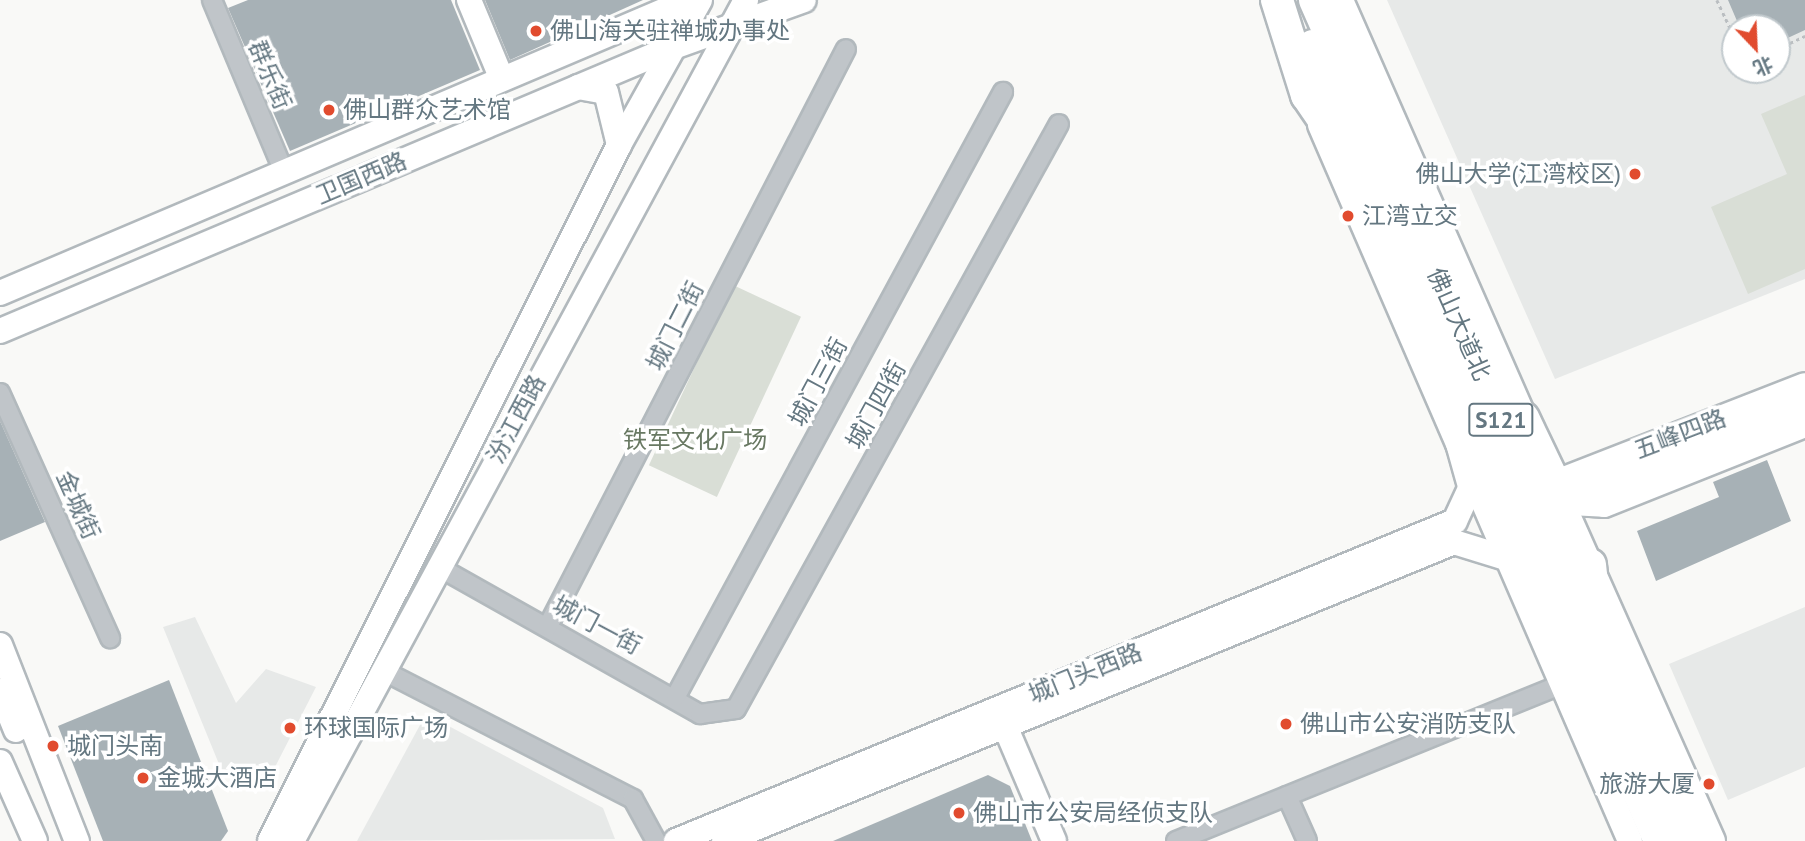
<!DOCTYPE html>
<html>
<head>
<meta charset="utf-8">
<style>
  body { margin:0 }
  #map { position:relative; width:1805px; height:841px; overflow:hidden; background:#f9f9f7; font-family:"PT Sans","Noto Sans SC",sans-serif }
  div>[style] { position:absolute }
  .built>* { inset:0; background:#e7e9e8 }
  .green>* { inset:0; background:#d9ded6; transform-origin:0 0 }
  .building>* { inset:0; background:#a7b1b6 }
  .path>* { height:2.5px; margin-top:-1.25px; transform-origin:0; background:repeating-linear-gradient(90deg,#babec1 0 3.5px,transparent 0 7px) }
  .roads { filter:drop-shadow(2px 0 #b2b9bd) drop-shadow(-2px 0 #b2b9bd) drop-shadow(0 2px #b2b9bd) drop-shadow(0 -2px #b2b9bd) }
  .street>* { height:18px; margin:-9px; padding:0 9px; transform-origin:9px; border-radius:9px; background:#c0c5c9 }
  .secondary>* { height:24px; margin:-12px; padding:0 12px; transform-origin:12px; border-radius:12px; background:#fff }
  .highway>* { height:32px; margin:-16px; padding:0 16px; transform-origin:16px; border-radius:16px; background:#fff }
  .dots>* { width:19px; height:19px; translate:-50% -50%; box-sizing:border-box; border:4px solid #fff; border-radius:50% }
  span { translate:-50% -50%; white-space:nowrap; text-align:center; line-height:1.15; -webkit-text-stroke:7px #fff; paint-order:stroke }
  .shield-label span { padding:2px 5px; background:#fff; border:2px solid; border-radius:5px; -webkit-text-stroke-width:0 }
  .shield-label { font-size:23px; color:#647781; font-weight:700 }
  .poi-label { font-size:24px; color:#647781 }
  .left { translate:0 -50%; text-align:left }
  .right { translate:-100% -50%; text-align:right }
  .street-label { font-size:24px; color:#647781 }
  .park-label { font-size:24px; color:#697963 }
  .north { position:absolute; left:1721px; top:14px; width:70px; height:70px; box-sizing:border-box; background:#fff; border:2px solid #c1c9cd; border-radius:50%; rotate:157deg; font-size:19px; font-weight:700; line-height:28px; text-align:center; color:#647781 }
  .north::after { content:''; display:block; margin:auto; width:24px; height:32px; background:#e14b2e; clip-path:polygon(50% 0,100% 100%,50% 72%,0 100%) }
</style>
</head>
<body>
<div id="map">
  <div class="built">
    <div style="clip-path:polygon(evenodd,1387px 0,1805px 0,1805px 279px,1555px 379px,1387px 0,1735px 28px,1777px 28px,1777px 70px,1735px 70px,1735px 28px)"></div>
    <div style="clip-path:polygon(1805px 607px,1805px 767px,1728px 800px,1669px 664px)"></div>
    <div style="clip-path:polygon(195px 617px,236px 703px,266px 669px,316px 687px,274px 769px,261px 776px,221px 769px,163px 627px)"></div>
    <div style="clip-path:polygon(426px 714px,603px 808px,615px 839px,357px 841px)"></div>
  </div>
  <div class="green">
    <div style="clip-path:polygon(1805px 95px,1805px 269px,1748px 294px,1711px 207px,1787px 174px,1761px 114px)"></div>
    <div style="left:733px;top:285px;width:75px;height:199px;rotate:25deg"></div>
  </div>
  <div class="building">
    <div style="clip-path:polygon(248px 0,451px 0,480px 70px,290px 151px,228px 8px)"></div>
    <div style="clip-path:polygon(485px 0,643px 0,510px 60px)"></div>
    <div style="clip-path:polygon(1728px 0,1805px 0,1805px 30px,1777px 43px,1777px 28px,1740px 28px)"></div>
    <div style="clip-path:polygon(0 421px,45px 522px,0 541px)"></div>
    <div style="clip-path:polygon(1767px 460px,1791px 521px,1656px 581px,1637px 531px,1719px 497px,1713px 482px)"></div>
    <div style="clip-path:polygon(169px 680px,228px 831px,221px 841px,103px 841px,58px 726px)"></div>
    <div style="clip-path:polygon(988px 775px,1010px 786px,1032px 841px,833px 841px)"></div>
  </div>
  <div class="path">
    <div style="left:1717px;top:0;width:42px;rotate:64.7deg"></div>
    <div style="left:1777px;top:49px;width:31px;rotate:-25deg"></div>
  </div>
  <div class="roads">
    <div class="street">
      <div style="left:212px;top:0;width:184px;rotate:67.3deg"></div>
      <div style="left:0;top:393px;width:269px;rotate:65.8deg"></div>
      <div style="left:437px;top:566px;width:302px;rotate:29.4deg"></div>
      <div style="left:700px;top:714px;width:36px;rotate:-8deg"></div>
      <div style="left:736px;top:709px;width:668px;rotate:-61.1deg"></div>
      <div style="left:548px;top:626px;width:649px;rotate:-62.69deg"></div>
      <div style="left:382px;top:670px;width:282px;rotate:27.2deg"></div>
      <div style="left:633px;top:799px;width:48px;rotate:61.3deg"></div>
      <div style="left:676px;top:696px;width:687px;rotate:-61.57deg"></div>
      <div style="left:1287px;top:796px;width:49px;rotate:66deg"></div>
      <div style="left:1176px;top:841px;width:417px;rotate:-22.1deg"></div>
    </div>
    <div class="secondary">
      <div style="left:469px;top:0;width:83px;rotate:67.4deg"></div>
      <div style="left:1341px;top:0;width:472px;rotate:66.3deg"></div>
      <div style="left:578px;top:87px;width:28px;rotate:10deg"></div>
      <div style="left:606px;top:92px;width:55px;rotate:76.2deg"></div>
      <div style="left:1320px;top:125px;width:780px;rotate:66.59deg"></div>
      <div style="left:0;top:293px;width:749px;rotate:-23.04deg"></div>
      <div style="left:0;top:331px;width:728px;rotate:-22.87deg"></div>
      <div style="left:671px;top:48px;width:141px;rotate:-19.8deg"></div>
      <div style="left:1547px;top:468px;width:408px;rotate:66deg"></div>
      <div style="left:1554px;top:483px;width:269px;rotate:-21.3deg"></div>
      <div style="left:1563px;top:503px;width:261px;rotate:-22deg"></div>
      <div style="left:1570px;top:503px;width:34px;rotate:3deg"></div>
      <div style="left:1604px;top:505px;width:216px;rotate:-21.7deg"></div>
      <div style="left:0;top:645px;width:211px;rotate:68.6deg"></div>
      <div style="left:0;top:691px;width:42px;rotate:67.7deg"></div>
      <div style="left:1005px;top:726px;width:125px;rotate:66.9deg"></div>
      <div style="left:0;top:762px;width:86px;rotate:66.1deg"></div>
      <div style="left:270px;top:841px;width:779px;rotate:-63.37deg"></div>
      <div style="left:619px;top:145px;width:166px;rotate:-60.8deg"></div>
      <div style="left:292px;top:841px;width:956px;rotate:-61.64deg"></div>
      <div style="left:676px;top:841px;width:842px;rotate:-22.33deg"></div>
      <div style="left:1455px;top:521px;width:43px;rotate:-65.2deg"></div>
      <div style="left:724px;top:841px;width:789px;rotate:-22.27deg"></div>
      <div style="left:1454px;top:542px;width:54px;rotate:17.1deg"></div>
    </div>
    <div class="highway">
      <div style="left:1277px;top:0;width:100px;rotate:72.5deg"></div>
      <div style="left:1307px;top:95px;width:53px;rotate:55.7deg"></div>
      <div style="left:1315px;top:0;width:920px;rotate:66.14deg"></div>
      <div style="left:1313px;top:46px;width:867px;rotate:66.42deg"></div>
      <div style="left:1523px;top:418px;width:72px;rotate:64.5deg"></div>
      <div style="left:1457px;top:425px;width:59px;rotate:74.3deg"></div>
      <div style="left:1590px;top:565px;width:48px;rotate:84.1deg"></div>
    </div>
  </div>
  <div class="dots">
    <div style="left:536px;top:31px;background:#e14b2e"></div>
    <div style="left:329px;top:110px;background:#e14b2e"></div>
    <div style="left:1635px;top:174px;background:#e14b2e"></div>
    <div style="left:1348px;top:216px;background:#e14b2e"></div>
    <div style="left:1286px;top:724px;background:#e14b2e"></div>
    <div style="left:290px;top:728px;background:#e14b2e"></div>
    <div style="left:53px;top:746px;background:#e14b2e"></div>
    <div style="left:143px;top:778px;background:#e14b2e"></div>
    <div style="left:1709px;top:784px;background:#e14b2e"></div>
    <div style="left:959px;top:813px;background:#e14b2e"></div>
  </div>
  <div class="shield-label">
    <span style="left:1501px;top:420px">S121</span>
  </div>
  <div class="poi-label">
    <span class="left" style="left:550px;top:31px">佛山海关驻禅城办事处</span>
    <span class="left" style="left:343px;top:110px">佛山群众艺术馆</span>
    <span class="right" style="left:1621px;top:174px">佛山大学(江湾校区)</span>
    <span class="left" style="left:1362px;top:216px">江湾立交</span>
    <span class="left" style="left:1300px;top:724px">佛山市公安消防支队</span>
    <span class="left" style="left:304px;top:728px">环球国际广场</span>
    <span class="left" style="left:67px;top:746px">城门头南</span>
    <span class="left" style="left:157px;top:778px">金城大酒店</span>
    <span class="right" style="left:1695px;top:784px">旅游大厦</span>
    <span class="left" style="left:973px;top:813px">佛山市公安局经侦支队</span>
  </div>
  <div class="street-label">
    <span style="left:270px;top:75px;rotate:67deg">群乐街</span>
    <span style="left:361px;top:178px;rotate:-23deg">卫国西路</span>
    <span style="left:1459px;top:324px;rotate:66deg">佛山大道北</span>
    <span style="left:675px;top:326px;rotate:-63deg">城门二街</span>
    <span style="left:818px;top:382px;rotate:-62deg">城门三街</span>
    <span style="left:876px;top:405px;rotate:-61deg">城门四街</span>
    <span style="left:516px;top:419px;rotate:-62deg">汾江西路</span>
    <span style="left:1680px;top:434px;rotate:-21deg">五峰四路</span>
    <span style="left:78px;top:505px;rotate:66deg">金城街</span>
    <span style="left:597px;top:625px;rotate:28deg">城门一街</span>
    <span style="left:1085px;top:673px;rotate:-22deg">城门头西路</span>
  </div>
  <div class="park-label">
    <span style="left:695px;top:440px">铁军文化广场</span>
  </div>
  <div class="north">北</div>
</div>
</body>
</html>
